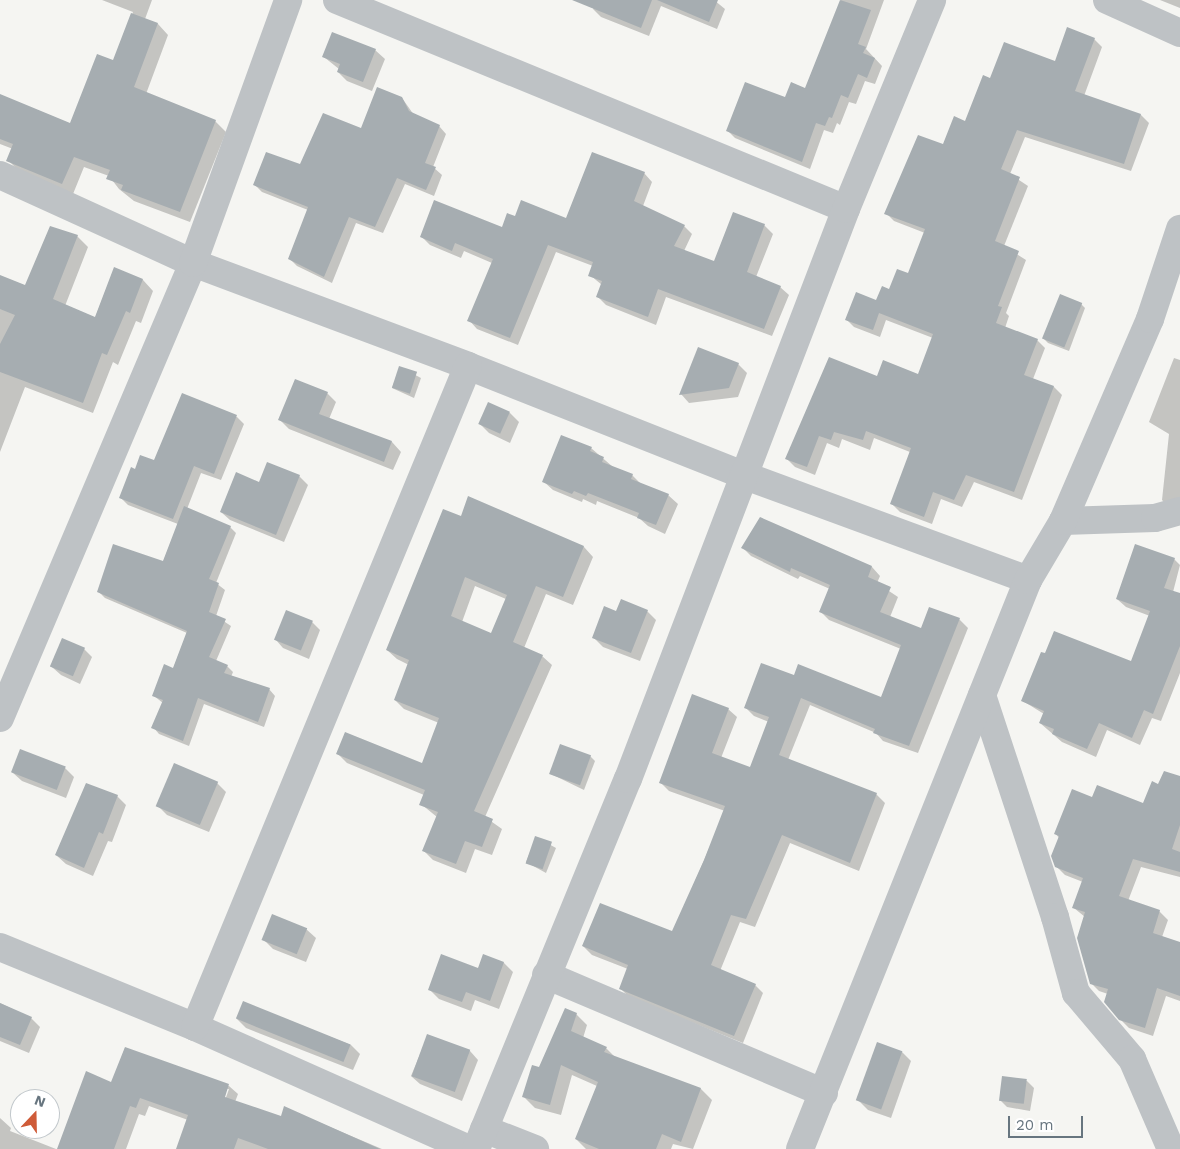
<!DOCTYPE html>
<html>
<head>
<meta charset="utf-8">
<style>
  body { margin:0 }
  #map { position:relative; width:1180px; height:1149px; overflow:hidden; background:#f5f5f2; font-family:"Work Sans",sans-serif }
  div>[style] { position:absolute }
  .shadow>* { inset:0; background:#0003 }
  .building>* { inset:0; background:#a6adb1; transform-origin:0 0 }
  .minor>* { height:28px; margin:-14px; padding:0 14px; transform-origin:14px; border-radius:14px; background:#bec2c5 }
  span { translate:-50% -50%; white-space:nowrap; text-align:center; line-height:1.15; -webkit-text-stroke:5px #fff; paint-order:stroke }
  .north { position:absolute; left:10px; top:1089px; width:50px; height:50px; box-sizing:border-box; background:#fff; border:1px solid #c2c8cc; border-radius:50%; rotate:21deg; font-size:14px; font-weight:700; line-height:20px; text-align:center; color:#67757f }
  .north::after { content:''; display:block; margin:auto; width:18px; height:22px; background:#cf5b38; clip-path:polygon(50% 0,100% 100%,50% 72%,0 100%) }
  .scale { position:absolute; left:1008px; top:1116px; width:75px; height:22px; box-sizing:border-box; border:2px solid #67757f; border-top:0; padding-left:6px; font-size:15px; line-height:18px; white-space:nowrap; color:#67757f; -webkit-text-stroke:4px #fff; paint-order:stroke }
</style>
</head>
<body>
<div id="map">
  <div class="shadow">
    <div style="clip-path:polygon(102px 0,152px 0,145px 19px,158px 24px,168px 35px,146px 94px,215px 121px,226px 132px,190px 222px,134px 201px,119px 189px,109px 176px,84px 167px,73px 194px,19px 171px,8px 160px,13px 149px,0 144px,0 95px,71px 124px,114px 62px,133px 12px)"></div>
    <div style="clip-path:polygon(597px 0,714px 0,725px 9px,717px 29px,661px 6px,649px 36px,601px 17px,593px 9px)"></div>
    <div style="clip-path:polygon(841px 0,884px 0,866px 49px,882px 66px,875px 84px,865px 81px,856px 104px,849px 102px,840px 125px,837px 123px,833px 133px,824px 130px,810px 169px,735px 138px,727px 130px,806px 90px)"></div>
    <div style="clip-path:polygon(1160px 0,1180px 0,1180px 8px)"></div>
    <div style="clip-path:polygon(1094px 39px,1102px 47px,1084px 96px,1141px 115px,1149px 123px,1131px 171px,1025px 137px,1010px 174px,1028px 186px,1004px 246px,1026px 260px,1006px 313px,1009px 316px,1005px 328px,1037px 340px,1045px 348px,1033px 379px,1054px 387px,1062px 395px,1022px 500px,974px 482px,962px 507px,941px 499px,932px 524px,900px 512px,892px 504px,910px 452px,874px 438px,870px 450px,842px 439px,839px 448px,827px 443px,815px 475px,795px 467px,787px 459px,878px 377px,919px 375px,933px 338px,886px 320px,880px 337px,854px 327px,846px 319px,877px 301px,909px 275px,925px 233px,894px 221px,886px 213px,966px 122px,991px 80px,1056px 62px)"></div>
    <div style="clip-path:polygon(375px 50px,385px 59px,372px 91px,347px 81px,338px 72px,339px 69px,324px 57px)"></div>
    <div style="clip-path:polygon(402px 98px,414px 115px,439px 126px,446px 134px,433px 167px,442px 175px,434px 196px,405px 184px,383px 233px,356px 223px,332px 283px,297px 266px,290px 259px,308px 210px,262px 192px,255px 185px,301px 166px,362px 129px)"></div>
    <div style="clip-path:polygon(644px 173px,652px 182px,643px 206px,684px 226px,692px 234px,684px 251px,714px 262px,764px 225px,773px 234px,756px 277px,780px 287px,789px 295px,772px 336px,666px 297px,656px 325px,606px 305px,598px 297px,602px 285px,590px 275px,593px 266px,556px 252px,518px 345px,477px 329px,469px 320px,492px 263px,464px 251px,461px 258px,430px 245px,421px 236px,502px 229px,516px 218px,567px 219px)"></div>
    <div style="clip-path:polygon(77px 236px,88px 247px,65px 306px,95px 318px,114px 269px,143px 280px,153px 291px,141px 323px,136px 321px,118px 365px,113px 362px,93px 413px,25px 387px,0 452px,0 276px,26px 286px)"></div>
    <div style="clip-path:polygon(1081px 304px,1085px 308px,1069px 351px,1048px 343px,1044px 339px)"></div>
    <div style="clip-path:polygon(1174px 358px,1180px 360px,1180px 503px,1168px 506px,1162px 500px,1169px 434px,1149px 422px)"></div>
    <div style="clip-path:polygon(738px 364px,747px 373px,738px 397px,689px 403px,681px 394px)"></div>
    <div style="clip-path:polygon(400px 367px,421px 378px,414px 398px,392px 388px)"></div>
    <div style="clip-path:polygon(327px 393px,336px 402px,329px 419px,392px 442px,401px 452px,393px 470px,289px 429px,280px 420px)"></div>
    <div style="clip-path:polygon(183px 395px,237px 417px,244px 424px,221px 480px,201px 473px,187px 509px,230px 527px,236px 533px,216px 583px,225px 590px,216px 616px,231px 626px,216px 661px,227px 666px,233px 672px,231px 677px,269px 689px,275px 696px,264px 727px,204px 704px,189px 746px,159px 734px,153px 727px,163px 703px,154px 696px,173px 669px,187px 633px,105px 598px,99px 592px,163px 562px,178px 524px,128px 505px,121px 498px,135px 470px,155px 462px)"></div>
    <div style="clip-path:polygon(489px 404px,510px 413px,519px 422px,510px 443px,489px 433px,480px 424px)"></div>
    <div style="clip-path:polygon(591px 448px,613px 467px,632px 475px,642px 485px,668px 495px,678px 504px,665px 534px,648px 526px,639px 518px,597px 501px,596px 505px,583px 499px,582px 502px,553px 490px,543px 481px)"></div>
    <div style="clip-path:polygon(299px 476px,308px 485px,284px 542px,230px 520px,221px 512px,260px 484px)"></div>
    <div style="clip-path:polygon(evenodd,469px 498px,584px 547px,593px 557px,573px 605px,546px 594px,524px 648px,542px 656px,552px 665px,485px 817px,502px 829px,492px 855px,475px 849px,466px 873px,433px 860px,424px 851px,437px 817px,421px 804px,424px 795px,347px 763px,338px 754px,423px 765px,439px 723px,404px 709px,395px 700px,409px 665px,397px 659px,387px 650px,461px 518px,469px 498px,475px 586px,506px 599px,492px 635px,462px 622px,475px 586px)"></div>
    <div style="clip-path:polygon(760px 519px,872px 567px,880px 576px,877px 583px,898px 597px,890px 617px,922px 630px,959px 619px,968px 628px,918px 753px,883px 741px,876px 733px,810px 705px,788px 760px,876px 794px,885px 803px,859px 871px,790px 843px,755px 927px,740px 922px,720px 971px,755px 985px,763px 993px,743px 1043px,629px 997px,621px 989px,628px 969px,592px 955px,583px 946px,673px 933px,725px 811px,669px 791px,661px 783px,728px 709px,737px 717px,721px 758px,751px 769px,769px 722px,754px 716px,745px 707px,794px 677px,882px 698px,901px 649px,829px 620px,821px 612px,830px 589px,800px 576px,798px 579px,751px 556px,743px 548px)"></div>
    <div style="clip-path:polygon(1174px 559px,1180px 565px,1173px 592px,1180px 595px,1180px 673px,1161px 721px,1152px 718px,1140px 745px,1107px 730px,1096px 757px,1062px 742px,1040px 723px,1044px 714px,1023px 701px,1132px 663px,1150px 616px,1126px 607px,1117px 599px)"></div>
    <div style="clip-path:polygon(647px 611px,656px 620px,640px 661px,603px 647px,593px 637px)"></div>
    <div style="clip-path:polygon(312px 622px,320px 630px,309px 659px,283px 648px,276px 640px)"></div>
    <div style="clip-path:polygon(84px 649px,92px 657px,80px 684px,61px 675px,52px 667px)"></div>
    <div style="clip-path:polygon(590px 756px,595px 761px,584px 790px,551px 774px)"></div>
    <div style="clip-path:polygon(65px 768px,74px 777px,66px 798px,22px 781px,12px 772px)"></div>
    <div style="clip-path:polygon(1180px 778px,1180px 877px,1141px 867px,1128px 901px,1159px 911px,1168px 920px,1162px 937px,1180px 944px,1180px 1001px,1166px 996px,1153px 1036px,1129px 1028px,1120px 1019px,1108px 994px,1099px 991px,1091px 983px,1085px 917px,1074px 908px,1083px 882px,1065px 875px,1056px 866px,1059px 838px,1056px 834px,1093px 799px,1144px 805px,1159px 785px)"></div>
    <div style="clip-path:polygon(217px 783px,226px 792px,209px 832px,167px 815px,158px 806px)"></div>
    <div style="clip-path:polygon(117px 796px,126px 805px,112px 842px,108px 841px,93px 876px,66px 864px,56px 855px)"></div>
    <div style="clip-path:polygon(536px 837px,556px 848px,546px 873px,526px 862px)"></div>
    <div style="clip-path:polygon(306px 929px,316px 938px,306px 962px,273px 949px,263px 939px)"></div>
    <div style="clip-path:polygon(484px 956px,504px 963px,513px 972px,499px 1009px,475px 1000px,471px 1011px,439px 999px,430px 990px,478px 969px)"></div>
    <div style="clip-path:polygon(0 1003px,31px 1018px,40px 1027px,29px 1053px,0 1041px)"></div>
    <div style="clip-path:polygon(243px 1003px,351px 1045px,360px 1054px,353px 1070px,246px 1028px,237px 1019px)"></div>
    <div style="clip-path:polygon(576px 1014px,587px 1025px,583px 1038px,606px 1048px,616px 1058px,701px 1089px,712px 1100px,693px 1149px,673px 1144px,671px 1149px,586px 1149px,576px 1139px,597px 1086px,572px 1075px,561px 1115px,535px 1108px,524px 1097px)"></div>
    <div style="clip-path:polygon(428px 1035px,470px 1051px,478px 1060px,462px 1101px,420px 1084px,411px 1076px)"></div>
    <div style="clip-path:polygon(evenodd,125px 1048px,229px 1086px,238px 1094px,235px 1102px,282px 1117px,285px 1108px,382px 1149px,177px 1149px,188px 1120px,149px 1106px,145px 1116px,139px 1114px,126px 1149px,59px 1149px,112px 1083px,125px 1048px,226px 1089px,229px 1089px,224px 1103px,226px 1089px)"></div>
    <div style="clip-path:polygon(902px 1052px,911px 1061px,891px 1118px,868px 1110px,859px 1101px)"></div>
    <div style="clip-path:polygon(1003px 1078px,1027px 1081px,1034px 1088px,1030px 1111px,1007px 1107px,1000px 1100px)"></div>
    <div style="clip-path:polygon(0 1118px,11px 1128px,10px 1131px,56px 1149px,0 1149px)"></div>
  </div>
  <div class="building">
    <div style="clip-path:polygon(572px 0,652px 0,641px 28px)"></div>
    <div style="clip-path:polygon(657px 0,718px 0,709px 22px)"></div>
    <div style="clip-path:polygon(840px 0,871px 10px,858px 44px,866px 47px,863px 53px,875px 58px,867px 78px,858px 74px,848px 98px,841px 95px,832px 118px,829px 117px,825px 126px,816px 123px,802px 162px,726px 131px,745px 82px,785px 97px,791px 82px,805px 88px)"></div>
    <div style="clip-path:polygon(131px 13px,158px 23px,134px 87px,216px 120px,180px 212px,121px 190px,123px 185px,106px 179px,110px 170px,74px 157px,62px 184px,6px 161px,13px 144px,0 139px,0 94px,70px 123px,97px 54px,113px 60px)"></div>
    <div style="clip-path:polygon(1067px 27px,1095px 38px,1075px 91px,1141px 114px,1124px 164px,1017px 130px,1001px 169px,1020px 177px,995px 241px,1019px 251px,998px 306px,1002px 307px,996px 323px,1038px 339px,1024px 375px,1054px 386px,1014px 492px,966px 475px,954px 500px,933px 492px,924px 517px,890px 504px,911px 448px,866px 431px,863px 440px,834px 432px,831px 440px,819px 436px,807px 467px,785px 459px,829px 357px,877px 376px,883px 360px,918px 374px,933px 334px,879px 313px,873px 330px,845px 320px,856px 292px,876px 300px,882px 286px,889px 289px,897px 269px,908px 273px,925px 229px,884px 214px,918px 135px,943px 144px,954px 116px,965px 121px,983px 75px,990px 78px,1004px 42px,1055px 61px)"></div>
    <div style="clip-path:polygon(332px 32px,376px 49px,363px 82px,337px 72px,340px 64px,322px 57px)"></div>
    <div style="clip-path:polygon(377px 87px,402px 97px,409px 111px,440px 125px,425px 163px,436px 167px,426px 190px,397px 178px,375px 227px,349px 217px,324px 277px,288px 259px,308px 207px,253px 185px,266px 152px,300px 164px,323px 113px,361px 128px)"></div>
    <div style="clip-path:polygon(592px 152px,645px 172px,634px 201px,685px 225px,674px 246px,714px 261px,733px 212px,765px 224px,747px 272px,781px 286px,764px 329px,658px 289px,648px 317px,596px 297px,602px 281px,588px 276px,593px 262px,548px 245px,510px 338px,467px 321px,493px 259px,455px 243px,452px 251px,420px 237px,434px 200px,502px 227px,507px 213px,515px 216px,521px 200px,566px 218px)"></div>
    <div style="clip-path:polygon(50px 226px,78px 235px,53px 299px,95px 317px,114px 267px,143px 279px,130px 313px,126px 311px,107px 355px,102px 353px,83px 403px,0 372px,0 344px,15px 315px,0 309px,0 275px,25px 285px)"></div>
    <div style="left:1060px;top:294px;width:24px;height:48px;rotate:22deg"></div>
    <div style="clip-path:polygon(698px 347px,739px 363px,729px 388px,679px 395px)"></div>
    <div style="left:399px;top:366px;width:19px;height:23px;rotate:18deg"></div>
    <div style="clip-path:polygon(295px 379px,328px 392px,319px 414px,392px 441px,384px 462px,278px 420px)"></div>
    <div style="clip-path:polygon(182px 393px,237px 415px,214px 474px,194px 466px,173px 519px,119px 498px,131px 467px,135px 469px,140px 455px,154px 460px)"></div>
    <div style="left:488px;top:402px;width:24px;height:24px;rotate:24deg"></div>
    <div style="clip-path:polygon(561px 435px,592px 447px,590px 451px,604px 457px,602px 462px,633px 474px,631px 479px,669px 494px,656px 525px,637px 518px,639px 513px,588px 493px,586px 496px,574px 491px,572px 494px,542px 482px)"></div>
    <div style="clip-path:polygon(267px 462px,300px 475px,276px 535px,220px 512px,236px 472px,259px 482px)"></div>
    <div style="clip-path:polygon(evenodd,468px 496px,584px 546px,563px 597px,536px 586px,513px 642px,543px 655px,474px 811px,493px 819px,482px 847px,465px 841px,456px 864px,422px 851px,438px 812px,419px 805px,425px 790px,336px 754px,345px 732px,422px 763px,439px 718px,394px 700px,409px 660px,386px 650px,443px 509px,461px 516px,468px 496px,465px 577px,507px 595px,491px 633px,451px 616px,465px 577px)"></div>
    <div style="clip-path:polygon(184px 506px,231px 526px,209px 579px,219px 583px,209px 612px,226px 619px,209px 657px,228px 665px,224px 673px,270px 688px,258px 722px,198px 698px,183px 741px,151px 728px,163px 700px,152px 696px,164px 664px,173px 668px,187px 631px,97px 592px,113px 544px,163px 561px)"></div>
    <div style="clip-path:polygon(760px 517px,872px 566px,868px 577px,891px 587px,880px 612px,921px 628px,929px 607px,960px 618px,909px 746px,873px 733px,875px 729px,801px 698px,779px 755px,877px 793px,850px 863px,782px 835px,746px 919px,731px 915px,711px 965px,756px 984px,734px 1036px,619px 989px,628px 965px,582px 946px,600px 903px,672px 931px,704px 860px,725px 806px,659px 783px,692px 694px,729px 708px,712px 753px,750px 767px,769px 717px,744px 708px,761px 663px,794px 675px,798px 664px,881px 697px,901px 645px,819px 612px,830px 585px,791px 568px,790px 572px,741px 548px)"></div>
    <div style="clip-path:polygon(1135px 544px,1175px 558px,1164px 588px,1180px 593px,1180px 646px,1153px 714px,1144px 710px,1132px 738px,1099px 723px,1087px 749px,1052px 734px,1054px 729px,1039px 723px,1044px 711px,1021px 701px,1041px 652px,1045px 653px,1054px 631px,1131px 661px,1150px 611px,1116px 599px)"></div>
    <div style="clip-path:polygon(621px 599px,648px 610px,631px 653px,592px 638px,604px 606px,616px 611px)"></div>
    <div style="left:286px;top:610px;width:29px;height:32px;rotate:22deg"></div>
    <div style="left:62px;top:638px;width:25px;height:31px;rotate:23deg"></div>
    <div style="left:560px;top:744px;width:33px;height:32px;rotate:20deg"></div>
    <div style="left:20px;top:749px;width:49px;height:25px;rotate:21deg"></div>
    <div style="left:174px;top:763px;width:48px;height:47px;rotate:23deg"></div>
    <div style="clip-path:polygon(1164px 771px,1180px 776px,1180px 825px,1172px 849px,1180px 852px,1180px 872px,1133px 859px,1119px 896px,1160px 910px,1153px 933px,1180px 942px,1180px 996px,1157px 988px,1145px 1028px,1119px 1020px,1104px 1002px,1108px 989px,1090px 984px,1077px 938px,1085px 912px,1072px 908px,1083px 878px,1055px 867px,1051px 856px,1059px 836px,1054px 834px,1072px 789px,1092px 797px,1097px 785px,1143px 803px,1152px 781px,1158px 784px)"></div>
    <div style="clip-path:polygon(86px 783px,118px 795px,103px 834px,99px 832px,84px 868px,55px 855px)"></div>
    <div style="left:535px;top:836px;width:18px;height:29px;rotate:19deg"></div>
    <div style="left:272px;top:914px;width:38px;height:28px;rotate:22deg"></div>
    <div style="clip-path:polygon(441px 954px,478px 968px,483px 954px,504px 962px,490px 1001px,466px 992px,462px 1002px,428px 990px)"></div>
    <div style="left:243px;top:1001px;width:116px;height:19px;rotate:22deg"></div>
    <div style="clip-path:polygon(0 1003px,32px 1017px,20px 1045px,0 1037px)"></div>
    <div style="clip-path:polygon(565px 1008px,577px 1013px,571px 1031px,607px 1047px,604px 1052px,701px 1088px,681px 1142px,662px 1134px,656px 1149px,599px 1149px,575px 1139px,598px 1082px,561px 1065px,550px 1105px,522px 1097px,532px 1065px,539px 1067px)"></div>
    <div style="left:427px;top:1034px;width:46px;height:45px;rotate:20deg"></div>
    <div style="left:877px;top:1042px;width:27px;height:62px;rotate:20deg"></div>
    <div style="clip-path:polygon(125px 1047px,229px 1084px,225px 1097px,281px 1116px,284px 1106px,380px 1149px,268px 1149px,238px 1138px,234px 1149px,176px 1149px,188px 1115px,140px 1098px,136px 1108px,130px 1106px,114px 1149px,57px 1149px,86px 1071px,111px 1082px)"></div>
    <div style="left:1002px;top:1076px;width:25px;height:25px;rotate:7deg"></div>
  </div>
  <div class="minor">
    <div style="left:337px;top:0;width:550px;rotate:22.32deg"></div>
    <div style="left:1107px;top:0;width:80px;rotate:24.3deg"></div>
    <div style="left:0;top:175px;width:212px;rotate:24.5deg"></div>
    <div style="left:193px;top:263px;width:294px;rotate:20.5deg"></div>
    <div style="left:468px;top:366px;width:296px;rotate:21.6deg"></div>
    <div style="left:743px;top:475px;width:304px;rotate:20.2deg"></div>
    <div style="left:1063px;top:521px;width:92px;rotate:-1.9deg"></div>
    <div style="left:1155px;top:518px;width:26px;rotate:-16deg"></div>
    <div style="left:982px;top:695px;width:234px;rotate:71.8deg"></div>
    <div style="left:1055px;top:917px;width:79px;rotate:74.6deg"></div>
    <div style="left:1076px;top:993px;width:87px;rotate:49.7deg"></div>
    <div style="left:1132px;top:1059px;width:98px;rotate:66.6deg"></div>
    <div style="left:0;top:718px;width:494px;rotate:-67deg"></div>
    <div style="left:193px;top:263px;width:280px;rotate:-70.1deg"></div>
    <div style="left:0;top:947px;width:211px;rotate:22.3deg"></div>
    <div style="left:195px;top:1027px;width:300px;rotate:24deg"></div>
    <div style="left:546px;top:975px;width:302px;rotate:23deg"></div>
    <div style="left:195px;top:1027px;width:715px;rotate:-67.56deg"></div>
    <div style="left:484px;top:1129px;width:55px;rotate:21.4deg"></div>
    <div style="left:476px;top:1149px;width:400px;rotate:-67.7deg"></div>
    <div style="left:628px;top:779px;width:610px;rotate:-69.07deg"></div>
    <div style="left:846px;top:209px;width:226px;rotate:-67.6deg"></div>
    <div style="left:800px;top:1149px;width:613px;rotate:-68.16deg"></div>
    <div style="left:1028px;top:580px;width:69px;rotate:-59.3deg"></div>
    <div style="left:1063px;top:521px;width:220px;rotate:-66.7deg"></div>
    <div style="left:1150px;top:319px;width:95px;rotate:-71.6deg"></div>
  </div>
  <div class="north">N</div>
  <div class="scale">20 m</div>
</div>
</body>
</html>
